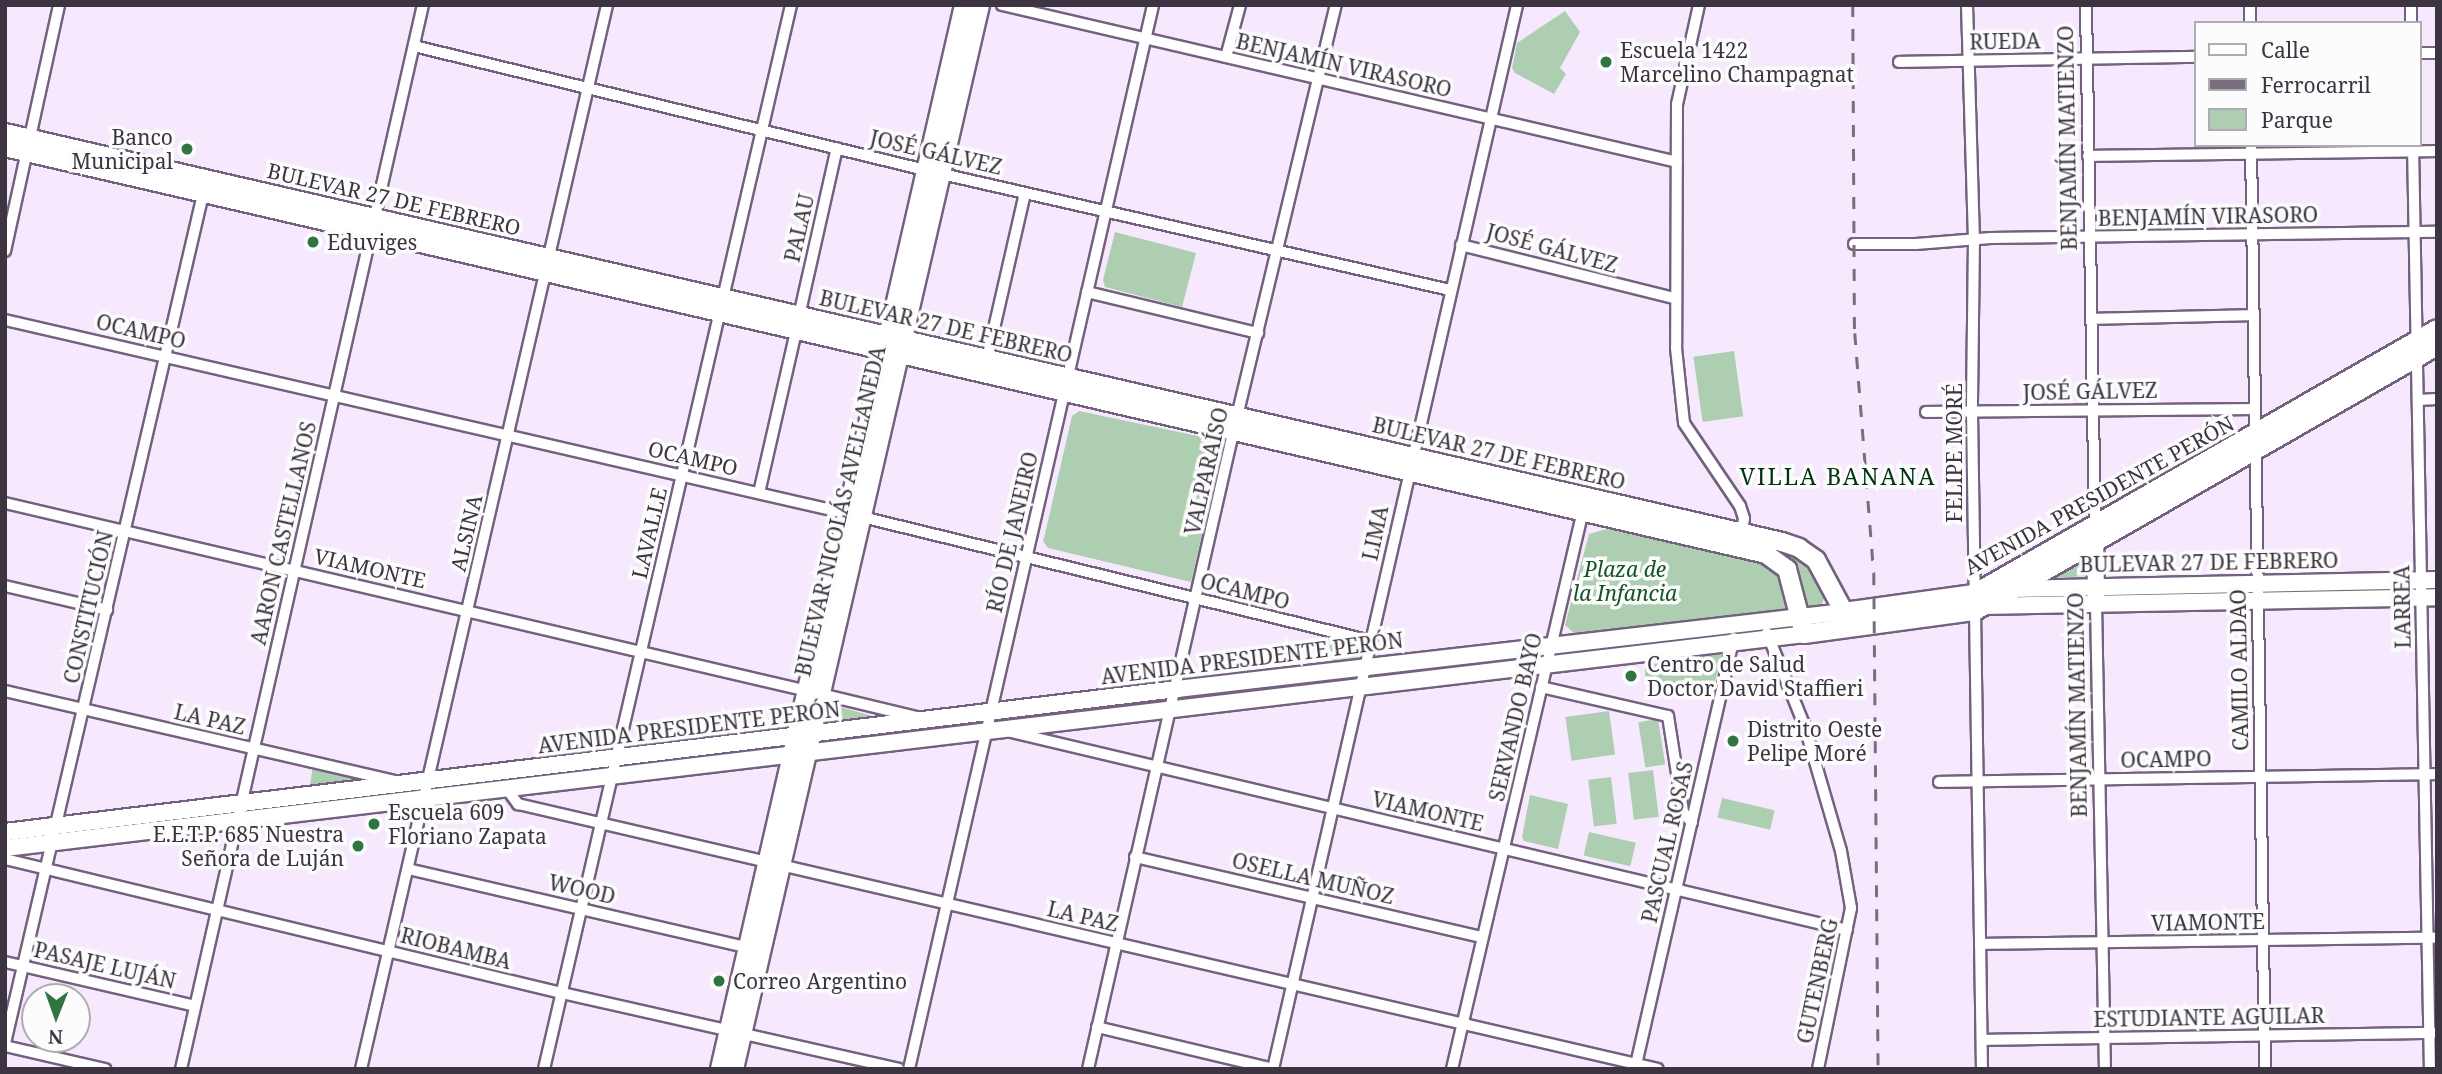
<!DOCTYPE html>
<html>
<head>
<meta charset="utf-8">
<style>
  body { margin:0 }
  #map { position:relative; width:2442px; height:1074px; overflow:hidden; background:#f6e9fe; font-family:"Noto Serif",serif }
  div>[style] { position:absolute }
  .green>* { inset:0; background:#aeceb2; transform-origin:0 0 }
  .roads { filter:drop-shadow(2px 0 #73617e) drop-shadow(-2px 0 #73617e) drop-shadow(0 2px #73617e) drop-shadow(0 -2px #73617e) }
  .minor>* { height:10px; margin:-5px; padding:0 5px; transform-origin:5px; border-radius:5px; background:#fff }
  .secondary>* { height:16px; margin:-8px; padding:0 8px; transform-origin:8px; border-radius:8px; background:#fff }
  .primary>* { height:18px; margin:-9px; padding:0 9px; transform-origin:9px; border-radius:9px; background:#fff }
  .rail>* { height:2.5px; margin-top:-1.25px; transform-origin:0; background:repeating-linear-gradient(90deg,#786e7e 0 12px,transparent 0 24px) }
  .dots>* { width:19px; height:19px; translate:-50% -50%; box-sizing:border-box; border:4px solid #fcfcfc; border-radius:50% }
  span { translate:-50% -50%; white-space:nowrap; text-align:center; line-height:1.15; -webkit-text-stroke:7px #fcfcfc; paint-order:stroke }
  .street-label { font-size:21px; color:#3c3441 }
  .poi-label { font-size:21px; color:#3c3441 }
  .left { translate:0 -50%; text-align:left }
  .right { translate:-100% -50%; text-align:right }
  .park-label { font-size:21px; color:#145326; font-style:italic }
  .neighbourhood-label { font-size:23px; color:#003411; letter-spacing:2px }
  .frame { position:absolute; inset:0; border:7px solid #3c3441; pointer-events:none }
  .legend { position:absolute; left:2194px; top:21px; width:228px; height:126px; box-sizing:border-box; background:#fcfcfc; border:2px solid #afacb1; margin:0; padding:9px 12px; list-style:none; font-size:21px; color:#3c3441 }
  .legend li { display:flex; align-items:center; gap:14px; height:35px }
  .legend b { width:35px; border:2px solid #afacb1 }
  .north { position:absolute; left:21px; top:983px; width:70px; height:70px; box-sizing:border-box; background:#fcfcfc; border:2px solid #afacb1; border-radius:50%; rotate:181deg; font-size:19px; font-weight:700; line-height:28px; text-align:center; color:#3c3441 }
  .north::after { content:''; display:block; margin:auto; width:24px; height:32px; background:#307541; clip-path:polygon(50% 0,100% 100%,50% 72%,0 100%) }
</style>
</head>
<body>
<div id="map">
  <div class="green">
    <div style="clip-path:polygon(1565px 11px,1580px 32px,1560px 68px,1566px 74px,1554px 94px,1515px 73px,1512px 68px,1517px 43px)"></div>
    <div style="clip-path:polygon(1115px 232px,1196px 253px,1182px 307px,1105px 287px,1103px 280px)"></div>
    <div style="left:1734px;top:351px;width:66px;height:41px;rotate:82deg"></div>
    <div style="clip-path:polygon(1079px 411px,1217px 440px,1222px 448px,1191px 582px,1048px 548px,1043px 541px,1045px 534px,1072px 416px)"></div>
    <div style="clip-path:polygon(1607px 529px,1767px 563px,1778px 572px,1786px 587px,1790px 610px,1576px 635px,1565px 625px,1589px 534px)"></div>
    <div style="clip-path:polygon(1787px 547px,1811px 563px,1825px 596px,1822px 604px,1816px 609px,1808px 607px,1803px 600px,1797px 570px,1783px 554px)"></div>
    <div style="clip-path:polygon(2091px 552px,2090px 576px,2049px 578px)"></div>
    <div style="clip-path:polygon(1328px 634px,1362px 644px,1364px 651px,1362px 659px,1356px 663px,1332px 666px)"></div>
    <div style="clip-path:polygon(1723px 654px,1710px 698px,1645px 682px,1645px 663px)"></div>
    <div style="clip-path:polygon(834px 707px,844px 708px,883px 719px,829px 723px,827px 712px)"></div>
    <div style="left:1609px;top:711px;width:44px;height:44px;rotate:82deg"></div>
    <div style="left:1658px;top:719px;width:46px;height:20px;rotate:81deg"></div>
    <div style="clip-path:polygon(313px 766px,380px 782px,309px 791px)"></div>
    <div style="left:1653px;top:770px;width:47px;height:25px;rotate:83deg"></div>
    <div style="left:1611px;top:777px;width:47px;height:23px;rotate:83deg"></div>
    <div style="clip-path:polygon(1530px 795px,1568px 804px,1558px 849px,1524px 841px,1522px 837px)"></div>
    <div style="left:1722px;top:798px;width:54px;height:20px;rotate:13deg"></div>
    <div style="left:1589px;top:832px;width:48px;height:24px;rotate:13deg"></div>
  </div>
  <div class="roads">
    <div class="minor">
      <div style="left:1002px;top:5px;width:693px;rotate:13.09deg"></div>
      <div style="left:1699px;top:5px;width:101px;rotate:102.5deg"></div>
      <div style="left:1677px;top:104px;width:244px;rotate:90.2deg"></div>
      <div style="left:1676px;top:348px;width:75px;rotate:83.9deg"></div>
      <div style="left:1684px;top:423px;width:100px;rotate:56deg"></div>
      <div style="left:1740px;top:506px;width:13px;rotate:72deg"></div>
      <div style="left:1744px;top:518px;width:15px;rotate:98deg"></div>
      <div style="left:1967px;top:5px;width:234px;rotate:88.3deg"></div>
      <div style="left:1974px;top:239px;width:173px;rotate:90.7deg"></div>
      <div style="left:1972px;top:412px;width:657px;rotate:89.13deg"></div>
      <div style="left:2086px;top:5px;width:520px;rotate:89.01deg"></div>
      <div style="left:2250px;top:5px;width:18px;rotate:90deg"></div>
      <div style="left:2411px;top:5px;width:18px;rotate:90deg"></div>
      <div style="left:414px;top:46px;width:543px;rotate:13.63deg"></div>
      <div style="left:942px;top:174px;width:521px;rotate:12.86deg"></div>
      <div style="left:2419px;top:53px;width:18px"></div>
      <div style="left:1226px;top:57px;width:54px;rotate:-74.9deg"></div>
      <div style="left:1899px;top:62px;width:296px;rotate:-1deg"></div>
      <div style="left:2251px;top:145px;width:924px;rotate:89.13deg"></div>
      <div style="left:2413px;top:145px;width:924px;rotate:88.95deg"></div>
      <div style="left:2088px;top:156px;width:349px;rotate:-0.8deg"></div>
      <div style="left:1854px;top:244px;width:62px"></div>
      <div style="left:1916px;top:244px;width:75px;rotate:-4.6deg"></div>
      <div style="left:1991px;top:238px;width:446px;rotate:-0.8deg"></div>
      <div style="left:1461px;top:245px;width:219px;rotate:14deg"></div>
      <div style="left:5px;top:251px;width:252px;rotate:-77.6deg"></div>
      <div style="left:1087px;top:292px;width:176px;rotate:13.5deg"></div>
      <div style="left:799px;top:316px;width:172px;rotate:-77.3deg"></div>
      <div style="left:2091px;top:319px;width:162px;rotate:-1.4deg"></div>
      <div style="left:5px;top:320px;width:879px;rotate:12.95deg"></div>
      <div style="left:862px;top:517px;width:524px;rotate:13.69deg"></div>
      <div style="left:987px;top:359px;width:170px;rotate:-77.1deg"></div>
      <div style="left:2418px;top:400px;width:19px;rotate:-3deg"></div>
      <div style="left:1926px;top:412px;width:328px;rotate:-0.5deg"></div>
      <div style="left:759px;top:493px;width:166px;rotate:-77.1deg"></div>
      <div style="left:5px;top:503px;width:825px;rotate:13.18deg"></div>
      <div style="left:5px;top:586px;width:105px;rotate:13.2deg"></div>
      <div style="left:2096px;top:603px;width:466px;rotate:88.9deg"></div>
      <div style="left:1767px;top:633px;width:101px;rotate:68deg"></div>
      <div style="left:1805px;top:727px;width:129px;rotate:73.8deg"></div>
      <div style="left:1841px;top:851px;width:58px;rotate:80deg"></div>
      <div style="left:1851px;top:908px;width:164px;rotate:101.6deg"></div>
      <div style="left:1541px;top:687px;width:130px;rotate:12.9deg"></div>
      <div style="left:1668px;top:716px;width:97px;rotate:81.1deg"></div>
      <div style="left:1683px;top:812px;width:14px;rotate:51deg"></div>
      <div style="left:5px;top:691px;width:399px;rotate:13deg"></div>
      <div style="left:821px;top:694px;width:99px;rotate:13.5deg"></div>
      <div style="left:1011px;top:732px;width:859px;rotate:13.32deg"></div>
      <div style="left:1939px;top:782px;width:498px;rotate:-0.9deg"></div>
      <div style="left:507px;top:789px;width:19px;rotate:54deg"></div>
      <div style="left:518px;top:804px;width:1170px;rotate:13.09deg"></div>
      <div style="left:1135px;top:857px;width:356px;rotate:13deg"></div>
      <div style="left:5px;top:859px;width:573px;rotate:13.53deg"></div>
      <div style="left:562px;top:993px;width:345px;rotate:12.7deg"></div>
      <div style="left:408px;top:869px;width:348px;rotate:13deg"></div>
      <div style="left:1980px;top:944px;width:457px;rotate:-0.8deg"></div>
      <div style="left:5px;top:962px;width:195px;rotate:13deg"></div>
      <div style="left:1097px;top:1027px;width:181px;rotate:13.4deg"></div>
      <div style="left:1982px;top:1040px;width:452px;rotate:-0.9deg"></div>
      <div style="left:5px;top:1043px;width:876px;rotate:-76.87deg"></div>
      <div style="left:5px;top:1046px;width:103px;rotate:13deg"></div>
      <div style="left:181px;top:1069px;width:1091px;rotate:-77.19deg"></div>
      <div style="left:361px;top:1069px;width:1092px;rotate:-76.98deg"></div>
      <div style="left:544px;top:1069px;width:1092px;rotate:-76.93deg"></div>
      <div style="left:909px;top:1069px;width:1092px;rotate:-77.08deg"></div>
      <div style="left:1088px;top:1069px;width:652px;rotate:-77.16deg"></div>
      <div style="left:1233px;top:433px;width:440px;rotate:-76.5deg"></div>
      <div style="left:1273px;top:1069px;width:1092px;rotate:-77.08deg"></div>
      <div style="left:1452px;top:1069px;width:578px;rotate:-76.8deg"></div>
      <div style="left:1635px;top:1069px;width:442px;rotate:-77.1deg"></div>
    </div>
    <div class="secondary">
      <div style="left:2095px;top:531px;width:66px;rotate:89.1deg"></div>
      <div style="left:2012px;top:589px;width:425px;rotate:-1.2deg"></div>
      <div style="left:1983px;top:606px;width:454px;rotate:-1.1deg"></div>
      <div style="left:5px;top:832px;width:1181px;rotate:-6.96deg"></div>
      <div style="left:1177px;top:689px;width:671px;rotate:-6.59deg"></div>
      <div style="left:5px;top:848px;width:1812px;rotate:-6.78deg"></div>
    </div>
    <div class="primary">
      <div style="left:5px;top:133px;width:1823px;rotate:12.96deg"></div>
      <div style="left:1782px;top:542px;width:18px;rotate:19deg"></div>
      <div style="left:1799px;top:548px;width:21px;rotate:35deg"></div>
      <div style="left:1816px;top:560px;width:59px;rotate:61.7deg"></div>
      <div style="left:1844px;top:612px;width:131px;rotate:-7.9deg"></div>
      <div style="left:1974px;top:594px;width:533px;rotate:-29.78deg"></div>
      <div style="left:5px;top:147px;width:1807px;rotate:13.01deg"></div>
      <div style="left:1766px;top:554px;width:26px;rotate:36deg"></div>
      <div style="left:1787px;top:569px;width:67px;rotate:75.3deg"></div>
      <div style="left:1804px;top:634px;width:173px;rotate:-7.7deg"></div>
      <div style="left:1975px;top:611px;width:533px;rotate:-29.84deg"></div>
      <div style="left:720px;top:1069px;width:1092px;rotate:-77.08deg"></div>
      <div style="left:734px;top:1069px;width:1092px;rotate:-76.98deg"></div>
    </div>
  </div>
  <div class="rail">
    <div style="left:1853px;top:5px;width:328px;rotate:89.7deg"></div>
    <div style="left:1855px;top:333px;width:241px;rotate:85.5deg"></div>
    <div style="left:1874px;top:573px;width:496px;rotate:89.5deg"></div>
  </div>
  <div class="dots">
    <div style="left:1606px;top:62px;background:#307541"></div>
    <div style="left:187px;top:149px;background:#307541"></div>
    <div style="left:313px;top:242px;background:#307541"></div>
    <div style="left:1631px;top:676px;background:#307541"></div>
    <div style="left:1733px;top:741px;background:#307541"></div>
    <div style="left:374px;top:824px;background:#307541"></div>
    <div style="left:358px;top:846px;background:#307541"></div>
    <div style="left:719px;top:981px;background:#307541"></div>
  </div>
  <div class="street-label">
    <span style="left:2005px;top:41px;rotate:-1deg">RUEDA</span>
    <span style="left:1344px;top:65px;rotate:13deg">BENJAMÍN VIRASORO</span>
    <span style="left:2067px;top:138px;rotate:-91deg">BENJAMÍN MATIENZO</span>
    <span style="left:936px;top:152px;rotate:13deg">JOSÉ GÁLVEZ</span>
    <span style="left:394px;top:199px;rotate:13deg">BULEVAR 27 DE FEBRERO</span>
    <span style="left:2208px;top:216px;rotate:-1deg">BENJAMÍN VIRASORO</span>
    <span style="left:799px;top:228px;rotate:-77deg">PALAU</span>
    <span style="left:1552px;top:248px;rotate:15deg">JOSÉ GÁLVEZ</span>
    <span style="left:946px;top:326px;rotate:13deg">BULEVAR 27 DE FEBRERO</span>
    <span style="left:141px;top:331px;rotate:13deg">OCAMPO</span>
    <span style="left:2090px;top:391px;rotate:-1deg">JOSÉ GÁLVEZ</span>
    <span style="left:1499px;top:453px;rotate:13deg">BULEVAR 27 DE FEBRERO</span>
    <span style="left:1954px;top:453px;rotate:-90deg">FELIPE MORÉ</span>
    <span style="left:693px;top:458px;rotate:13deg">OCAMPO</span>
    <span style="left:1206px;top:471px;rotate:-77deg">VALPARAÍSO</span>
    <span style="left:2099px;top:495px;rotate:-29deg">AVENIDA PRESIDENTE PERÓN</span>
    <span style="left:840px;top:511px;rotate:-77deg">BULEVAR NICOLÁS AVELLANEDA</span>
    <span style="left:1012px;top:532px;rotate:-77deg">RÍO DE JANEIRO</span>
    <span style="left:283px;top:533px;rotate:-77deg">AARON CASTELLANOS</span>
    <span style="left:466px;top:533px;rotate:-77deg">ALSINA</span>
    <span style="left:649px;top:533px;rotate:-77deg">LAVALLE</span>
    <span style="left:1375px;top:533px;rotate:-78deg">LIMA</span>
    <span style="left:2209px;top:562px;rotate:-1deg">BULEVAR 27 DE FEBRERO</span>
    <span style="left:370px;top:568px;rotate:13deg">VIAMONTE</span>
    <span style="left:1245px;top:591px;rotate:14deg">OCAMPO</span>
    <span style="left:88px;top:607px;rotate:-77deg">CONSTITUCIÓN</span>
    <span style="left:2402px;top:607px;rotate:-91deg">LARREA</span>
    <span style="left:1252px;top:658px;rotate:-7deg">AVENIDA PRESIDENTE PERÓN</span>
    <span style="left:2239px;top:670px;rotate:-91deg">CAMILO ALDAO</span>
    <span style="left:2077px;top:705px;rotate:-91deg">BENJAMÍN MATIENZO</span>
    <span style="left:1515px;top:717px;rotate:-77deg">SERVANDO BAYO</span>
    <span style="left:210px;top:719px;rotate:13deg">LA PAZ</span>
    <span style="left:689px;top:727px;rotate:-7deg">AVENIDA PRESIDENTE PERÓN</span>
    <span style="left:2166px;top:759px;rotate:-1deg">OCAMPO</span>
    <span style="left:1428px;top:811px;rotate:13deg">VIAMONTE</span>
    <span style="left:1667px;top:842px;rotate:-77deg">PASCUAL ROSAS</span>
    <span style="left:1313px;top:878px;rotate:13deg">OSELLA MUÑOZ</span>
    <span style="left:582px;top:889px;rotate:13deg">WOOD</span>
    <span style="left:1083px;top:916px;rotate:13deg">LA PAZ</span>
    <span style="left:2208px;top:922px;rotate:-1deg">VIAMONTE</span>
    <span style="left:456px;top:948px;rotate:14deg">RIOBAMBA</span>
    <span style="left:105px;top:965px;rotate:13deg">PASAJE LUJÁN</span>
    <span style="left:1817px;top:981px;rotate:-78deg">GUTENBERG</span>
    <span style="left:2209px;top:1017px;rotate:-1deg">ESTUDIANTE AGUILAR</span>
  </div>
  <div class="poi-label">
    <span class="left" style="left:1620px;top:62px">Escuela 1422<br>Marcelino Champagnat</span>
    <span class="right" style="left:173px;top:149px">Banco<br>Municipal</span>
    <span class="left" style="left:327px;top:242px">Eduviges</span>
    <span class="left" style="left:1647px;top:676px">Centro de Salud<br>Doctor David Staffieri</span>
    <span class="left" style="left:1747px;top:741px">Distrito Oeste<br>Pelipe Moré</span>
    <span class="left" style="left:388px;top:824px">Escuela 609<br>Floriano Zapata</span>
    <span class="right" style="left:344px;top:846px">E.E.T.P. 685 Nuestra<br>Señora de Luján</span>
    <span class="left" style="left:733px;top:981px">Correo Argentino</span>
  </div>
  <div class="park-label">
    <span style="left:1625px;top:581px">Plaza de<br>la Infancia</span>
  </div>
  <div class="neighbourhood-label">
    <span style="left:1838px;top:476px">VILLA BANANA</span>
  </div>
  <div class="frame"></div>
  <ul class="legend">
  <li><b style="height:9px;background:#fff"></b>Calle</li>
  <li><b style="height:9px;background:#786e7e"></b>Ferrocarril</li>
  <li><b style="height:19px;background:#aeceb2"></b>Parque</li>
  </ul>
  <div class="north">N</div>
</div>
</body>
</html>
